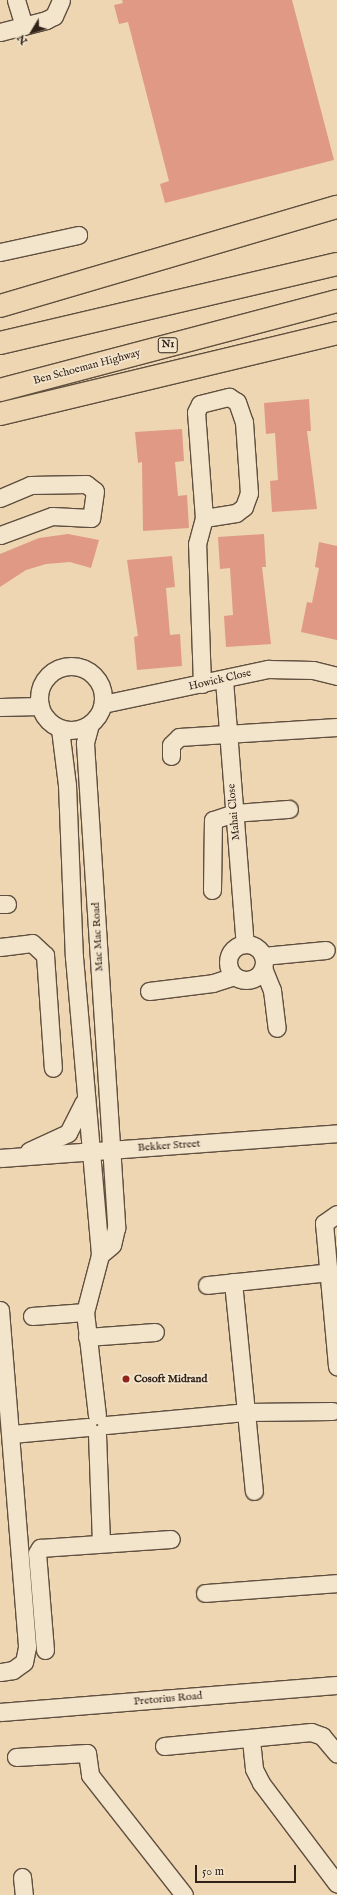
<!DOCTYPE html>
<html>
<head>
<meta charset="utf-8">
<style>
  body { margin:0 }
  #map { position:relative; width:337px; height:1895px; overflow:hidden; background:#edd6b1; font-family:"IM FELL English",serif }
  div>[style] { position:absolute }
  .building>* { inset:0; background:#e09985 }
  .roads { filter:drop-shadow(1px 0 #604f3f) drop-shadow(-1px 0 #604f3f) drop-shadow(0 1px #604f3f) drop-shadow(0 -1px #604f3f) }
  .minor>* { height:17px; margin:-8.5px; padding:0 8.5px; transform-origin:8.5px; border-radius:8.5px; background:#f3e4cc }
  .minor>.ring { margin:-8.5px; padding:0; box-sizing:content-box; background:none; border:17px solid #f3e4cc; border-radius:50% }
  .highway>* { height:22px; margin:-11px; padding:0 11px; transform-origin:11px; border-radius:11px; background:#edd6b1 }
  .dots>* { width:11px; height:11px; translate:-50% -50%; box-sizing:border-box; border:2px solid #f3e4cc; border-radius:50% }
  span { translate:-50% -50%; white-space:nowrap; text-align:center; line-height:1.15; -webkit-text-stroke:3.5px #f3e4cc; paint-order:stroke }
  .shield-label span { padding:1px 3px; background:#f3e4cc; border:1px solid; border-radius:3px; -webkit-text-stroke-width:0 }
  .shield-label { font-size:10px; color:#312219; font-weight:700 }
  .street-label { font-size:11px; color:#312219 }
  .poi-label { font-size:11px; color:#312219; font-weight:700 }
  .left { translate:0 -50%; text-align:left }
  .north { position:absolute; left:12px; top:12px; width:40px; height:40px; -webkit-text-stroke:3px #f3e4cc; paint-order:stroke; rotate:232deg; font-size:11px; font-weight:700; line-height:16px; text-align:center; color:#312219 }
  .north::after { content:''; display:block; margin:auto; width:14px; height:18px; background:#312219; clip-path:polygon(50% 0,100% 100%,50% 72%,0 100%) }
  .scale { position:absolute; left:195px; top:1865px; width:101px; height:18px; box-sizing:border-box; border:2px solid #312219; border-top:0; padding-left:5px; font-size:12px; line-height:14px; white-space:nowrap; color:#312219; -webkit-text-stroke:3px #f3e4cc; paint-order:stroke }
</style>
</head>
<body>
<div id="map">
  <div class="building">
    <div style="clip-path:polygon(122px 0,292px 0,334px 160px,165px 203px,160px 184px,169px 181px,128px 22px,119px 24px,114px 5px,123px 3px)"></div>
    <div style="clip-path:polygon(309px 399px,311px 431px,307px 431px,317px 509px,272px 512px,270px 481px,278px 480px,275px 433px,266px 434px,264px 403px)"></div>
    <div style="clip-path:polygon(182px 429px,184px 461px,175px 462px,178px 496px,187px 495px,189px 528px,143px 531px,142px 462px,138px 463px,135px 432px)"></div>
    <div style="clip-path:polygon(68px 534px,99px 540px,91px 568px,70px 562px,46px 564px,26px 570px,0 587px,0 554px,39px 538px)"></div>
    <div style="clip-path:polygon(264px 534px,266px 567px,262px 567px,271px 644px,226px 647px,224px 616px,233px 615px,230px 568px,220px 569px,218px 537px)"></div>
    <div style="clip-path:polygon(319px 542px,337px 546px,337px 640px,301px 632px,307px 602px,312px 603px,319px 568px,315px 567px)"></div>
    <div style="clip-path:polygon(172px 556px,175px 587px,166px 588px,170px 635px,180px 634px,182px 666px,137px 670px,134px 637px,138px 636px,127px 560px)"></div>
  </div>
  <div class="roads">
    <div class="minor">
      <div style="left:16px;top:0;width:27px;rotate:73deg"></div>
      <div style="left:0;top:32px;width:48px;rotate:-14.6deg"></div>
      <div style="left:46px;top:20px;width:9px;rotate:-27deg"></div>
      <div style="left:54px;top:16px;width:17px;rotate:-66deg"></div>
      <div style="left:0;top:252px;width:80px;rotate:-12.3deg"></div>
      <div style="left:0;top:498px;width:33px;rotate:-23deg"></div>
      <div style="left:30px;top:485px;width:56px;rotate:-1deg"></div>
      <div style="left:86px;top:484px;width:11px;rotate:38deg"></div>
      <div style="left:95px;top:491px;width:27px;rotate:98deg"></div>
      <div style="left:91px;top:518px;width:39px;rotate:-177deg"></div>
      <div style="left:52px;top:516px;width:55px;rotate:159.9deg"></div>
      <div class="ring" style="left:39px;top:666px;width:47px;height:47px"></div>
      <div style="left:224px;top:680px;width:265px;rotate:85.5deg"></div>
      <div style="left:202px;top:684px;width:140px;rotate:-92deg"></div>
      <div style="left:197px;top:544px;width:27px;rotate:-75deg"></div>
      <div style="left:204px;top:518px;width:106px;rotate:-94.3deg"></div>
      <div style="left:196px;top:412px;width:9px;rotate:-63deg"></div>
      <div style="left:200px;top:404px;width:30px;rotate:-14deg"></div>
      <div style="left:229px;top:397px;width:9px;rotate:32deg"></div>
      <div style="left:237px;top:402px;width:21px;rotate:71deg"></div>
      <div style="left:244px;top:422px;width:71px;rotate:86deg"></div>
      <div style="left:249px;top:493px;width:15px;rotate:110deg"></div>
      <div style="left:244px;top:507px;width:10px;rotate:143deg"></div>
      <div style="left:236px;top:513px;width:32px;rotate:171deg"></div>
      <div style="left:103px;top:704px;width:169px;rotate:-12deg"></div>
      <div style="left:268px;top:669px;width:45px;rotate:1.3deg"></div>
      <div style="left:313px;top:670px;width:25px;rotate:14deg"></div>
      <div style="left:0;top:707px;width:40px;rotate:-1.4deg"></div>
      <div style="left:90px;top:724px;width:20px;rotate:105deg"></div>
      <div style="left:85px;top:743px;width:486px;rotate:86.3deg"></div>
      <div style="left:116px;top:1228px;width:17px;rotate:103deg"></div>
      <div style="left:112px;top:1245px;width:16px;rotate:140deg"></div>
      <div style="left:60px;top:729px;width:56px;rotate:82.9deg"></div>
      <div style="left:67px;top:785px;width:172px;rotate:87.7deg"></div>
      <div style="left:74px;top:957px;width:299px;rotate:85deg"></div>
      <div style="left:100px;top:1255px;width:59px;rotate:104.7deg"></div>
      <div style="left:85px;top:1312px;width:104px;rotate:83.4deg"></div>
      <div style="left:171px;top:756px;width:11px;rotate:-90deg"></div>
      <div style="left:171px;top:745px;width:11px;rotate:-45deg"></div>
      <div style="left:179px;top:737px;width:158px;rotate:-3.6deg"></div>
      <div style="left:212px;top:890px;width:70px;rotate:-89.2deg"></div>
      <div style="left:213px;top:820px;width:22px;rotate:-18deg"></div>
      <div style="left:234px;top:813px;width:55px;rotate:-4.2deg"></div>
      <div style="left:0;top:904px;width:7px"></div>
      <div class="ring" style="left:228px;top:944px;width:19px;height:19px"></div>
      <div style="left:0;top:947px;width:32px;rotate:-7deg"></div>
      <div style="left:32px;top:943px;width:18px;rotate:43deg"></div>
      <div style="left:45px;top:955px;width:113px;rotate:86deg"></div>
      <div style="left:263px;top:956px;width:63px;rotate:-5.4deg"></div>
      <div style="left:263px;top:968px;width:24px;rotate:68deg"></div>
      <div style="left:272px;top:990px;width:38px;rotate:83deg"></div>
      <div style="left:149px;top:991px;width:64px;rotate:-7.1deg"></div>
      <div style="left:213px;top:983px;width:22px;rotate:-18deg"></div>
      <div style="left:29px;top:1151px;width:43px;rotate:-24.8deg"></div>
      <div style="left:68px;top:1133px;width:34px;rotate:-63deg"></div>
      <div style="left:0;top:1158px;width:338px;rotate:-4.2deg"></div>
      <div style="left:337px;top:1214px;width:16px;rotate:145deg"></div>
      <div style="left:324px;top:1223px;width:144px;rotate:84.8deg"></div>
      <div style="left:233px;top:1282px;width:210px;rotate:84.3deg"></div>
      <div style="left:207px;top:1285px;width:124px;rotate:-6deg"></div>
      <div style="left:0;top:1310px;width:338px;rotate:85.4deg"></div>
      <div style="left:27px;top:1647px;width:15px;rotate:101deg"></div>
      <div style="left:24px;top:1662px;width:14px;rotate:144deg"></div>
      <div style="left:13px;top:1670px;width:13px;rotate:171deg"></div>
      <div style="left:32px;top:1316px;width:53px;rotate:-4.3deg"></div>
      <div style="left:87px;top:1337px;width:68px;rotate:-4.2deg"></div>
      <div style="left:106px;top:1425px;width:142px;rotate:-5.3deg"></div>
      <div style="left:247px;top:1412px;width:85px;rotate:-0.7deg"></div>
      <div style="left:12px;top:1434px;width:76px;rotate:-5.3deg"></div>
      <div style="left:97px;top:1434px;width:108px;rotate:87.9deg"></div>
      <div style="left:205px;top:1593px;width:132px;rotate:-4.3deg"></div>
      <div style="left:45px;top:1650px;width:97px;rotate:-94.7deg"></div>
      <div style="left:37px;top:1553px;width:6px;rotate:-59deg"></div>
      <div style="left:40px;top:1548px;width:131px;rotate:-3.9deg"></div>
      <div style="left:0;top:1712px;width:338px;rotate:-4.6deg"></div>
      <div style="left:251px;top:1740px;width:29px;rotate:84deg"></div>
      <div style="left:254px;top:1769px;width:16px;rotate:63deg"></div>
      <div style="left:261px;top:1783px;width:126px;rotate:53deg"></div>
      <div style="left:164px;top:1746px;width:148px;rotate:-5.4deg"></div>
      <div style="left:311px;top:1732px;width:12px;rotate:20deg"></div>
      <div style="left:322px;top:1736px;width:23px;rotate:50deg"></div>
      <div style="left:16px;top:1757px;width:71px;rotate:-3.2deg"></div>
      <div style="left:87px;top:1753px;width:22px;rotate:82deg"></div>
      <div style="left:90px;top:1775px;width:152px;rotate:51.9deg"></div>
      <div style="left:22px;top:1877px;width:18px;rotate:84deg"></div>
    </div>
    <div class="highway">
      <div style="left:0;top:306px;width:351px;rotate:-16.4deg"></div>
      <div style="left:0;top:343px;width:346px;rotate:-13.2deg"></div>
      <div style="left:0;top:390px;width:349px;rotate:-14.8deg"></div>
      <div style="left:0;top:414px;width:347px;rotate:-13.5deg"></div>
    </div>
  </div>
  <div class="dots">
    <div style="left:126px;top:1379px;background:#8f2418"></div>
  </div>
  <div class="shield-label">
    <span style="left:168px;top:345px">N1</span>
  </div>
  <div class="street-label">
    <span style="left:87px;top:367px;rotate:-15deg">Ben Schoeman Highway</span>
    <span style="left:220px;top:680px;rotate:-13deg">Howick Close</span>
    <span style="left:234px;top:812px;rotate:-95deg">Mahai Close</span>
    <span style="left:98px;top:937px;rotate:-93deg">Mac Mac Road</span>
    <span style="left:169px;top:1146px;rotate:-4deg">Bekker Street</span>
    <span style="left:168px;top:1699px;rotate:-5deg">Pretorius Road</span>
  </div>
  <div class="poi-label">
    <span class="left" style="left:134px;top:1379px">Cosoft Midrand</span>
  </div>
  <div class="north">N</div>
  <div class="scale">50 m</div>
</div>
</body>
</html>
